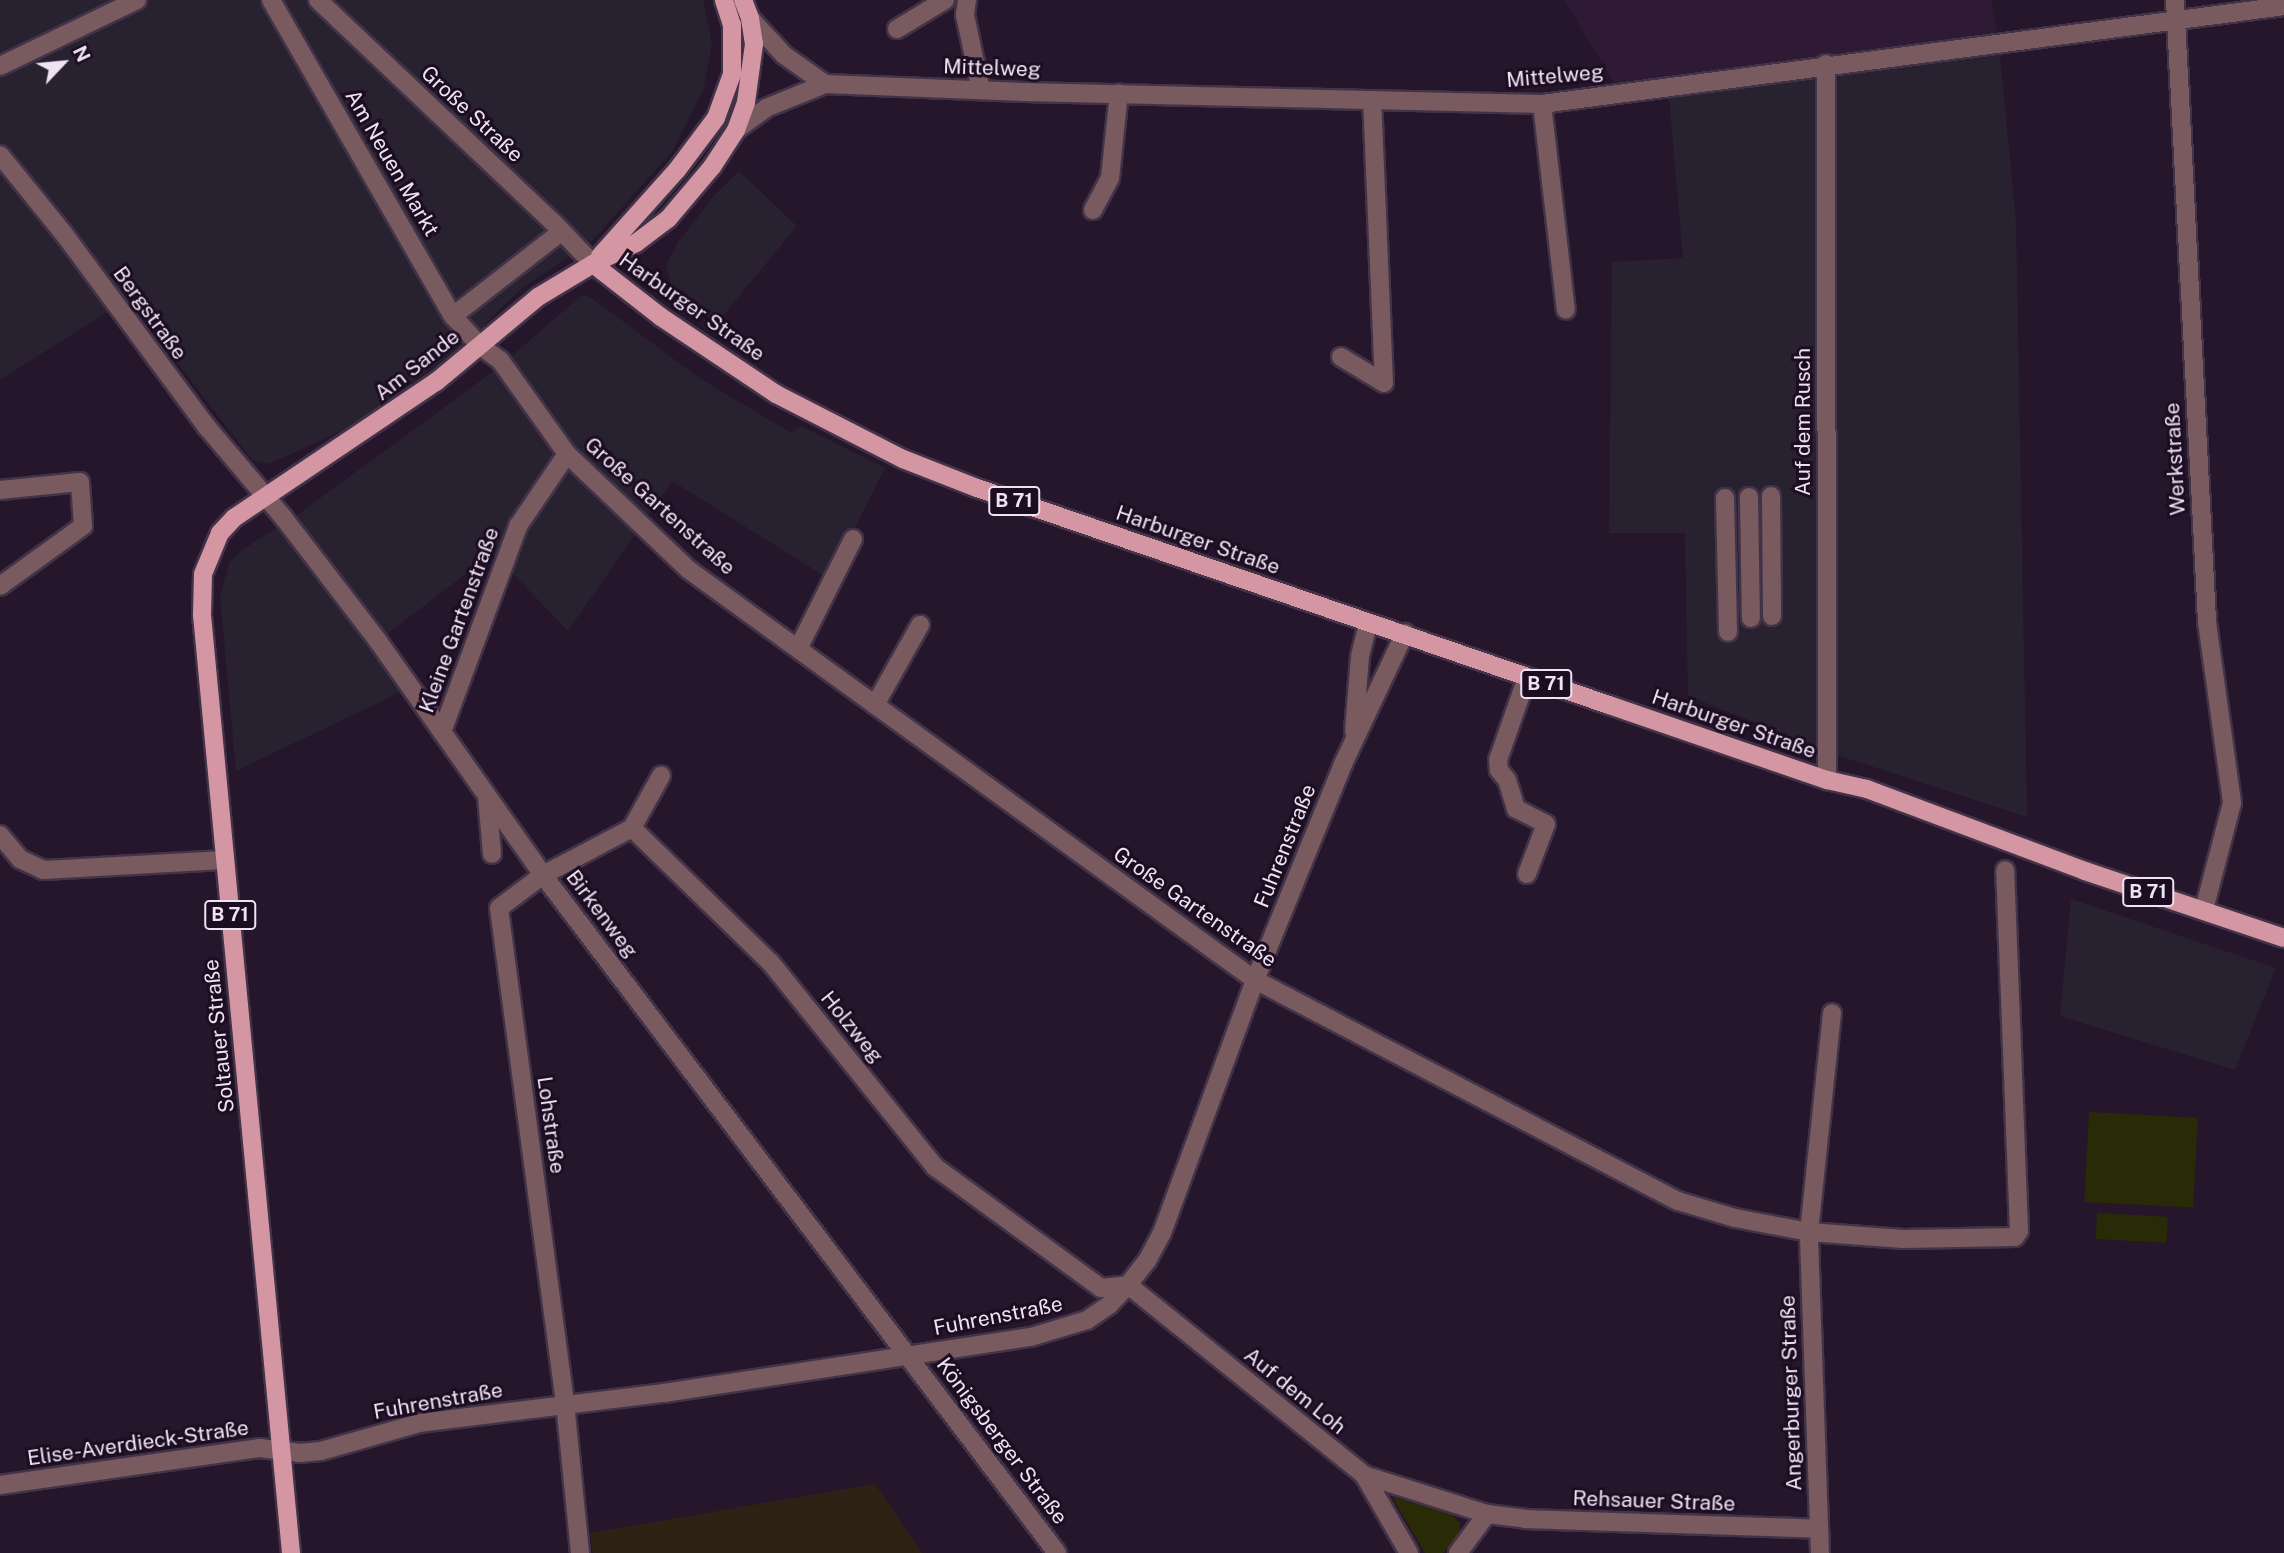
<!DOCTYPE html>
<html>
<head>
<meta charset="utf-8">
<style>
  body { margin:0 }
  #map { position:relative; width:2284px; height:1553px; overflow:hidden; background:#26162c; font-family:"Public Sans",sans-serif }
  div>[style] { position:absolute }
  .commercial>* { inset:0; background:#282130 }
  .built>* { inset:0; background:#2f1a36 }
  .education>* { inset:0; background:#2e2214 }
  .green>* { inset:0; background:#292a06; transform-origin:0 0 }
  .roads { filter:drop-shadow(2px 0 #423348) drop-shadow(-2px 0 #423348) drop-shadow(0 2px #423348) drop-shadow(0 -2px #423348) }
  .minor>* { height:18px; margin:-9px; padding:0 9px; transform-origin:9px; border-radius:9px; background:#785a5f }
  .major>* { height:18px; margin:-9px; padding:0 9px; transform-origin:9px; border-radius:9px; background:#d496a2 }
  span { translate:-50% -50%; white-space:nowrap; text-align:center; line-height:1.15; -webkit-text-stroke:6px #1d0d22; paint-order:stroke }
  .shield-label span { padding:2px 5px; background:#1d0d22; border:2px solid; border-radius:5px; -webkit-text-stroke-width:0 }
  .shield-label { font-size:19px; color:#eee3f2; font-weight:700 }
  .street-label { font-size:21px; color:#eee3f2 }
  .north { position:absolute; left:28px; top:28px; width:70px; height:70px; -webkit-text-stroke:5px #1d0d22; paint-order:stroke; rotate:64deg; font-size:19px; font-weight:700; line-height:28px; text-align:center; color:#eee3f2 }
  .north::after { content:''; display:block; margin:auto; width:24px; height:32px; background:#eee3f2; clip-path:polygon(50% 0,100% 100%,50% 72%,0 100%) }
</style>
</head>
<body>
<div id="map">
  <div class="commercial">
    <div style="clip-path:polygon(0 0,703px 0,712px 43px,704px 89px,672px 152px,592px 241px,522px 288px,466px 343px,352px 426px,269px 464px,252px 460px,128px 299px,0 380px)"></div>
    <div style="clip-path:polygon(1999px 44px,2016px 223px,2027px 817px,1791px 740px,1774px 730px,1688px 696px,1685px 533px,1609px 533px,1612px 262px,1683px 258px,1668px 86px)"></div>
    <div style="clip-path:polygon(739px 171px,797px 226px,717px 323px,684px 302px,672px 289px,666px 265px,678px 242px,714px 196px)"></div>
    <div style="clip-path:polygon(582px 295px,590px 297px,701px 379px,791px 433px,801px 426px,885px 468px,829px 579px,672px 481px,568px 631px,493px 553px,378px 641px,409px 688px,236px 771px,220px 597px,229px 563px,242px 550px,297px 515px,498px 368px)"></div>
    <div style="clip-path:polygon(2071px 899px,2276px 968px,2235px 1070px,2060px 1016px)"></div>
  </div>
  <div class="built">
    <div style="clip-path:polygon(1564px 0,1991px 0,1999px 44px,1618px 89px)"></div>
  </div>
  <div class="education">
    <div style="clip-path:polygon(875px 1484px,922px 1553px,593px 1553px,590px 1533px)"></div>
  </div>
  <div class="green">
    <div style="left:2089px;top:1112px;width:109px;height:90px;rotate:3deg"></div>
    <div style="left:2097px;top:1213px;width:71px;height:26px;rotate:3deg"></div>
    <div style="clip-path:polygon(1392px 1497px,1450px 1512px,1460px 1523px,1460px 1535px,1443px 1553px,1425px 1553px)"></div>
  </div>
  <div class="roads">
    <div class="minor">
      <div style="left:271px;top:0;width:365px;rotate:60.1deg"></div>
      <div style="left:453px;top:316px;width:39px;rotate:48deg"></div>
      <div style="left:479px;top:345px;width:26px;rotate:36deg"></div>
      <div style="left:500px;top:360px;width:115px;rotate:54.5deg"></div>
      <div style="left:567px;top:454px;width:168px;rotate:43.6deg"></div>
      <div style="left:689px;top:570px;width:699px;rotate:35.92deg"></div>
      <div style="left:1255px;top:980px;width:477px;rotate:27.6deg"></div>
      <div style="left:1678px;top:1201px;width:59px;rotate:16.6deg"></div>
      <div style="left:1735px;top:1218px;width:75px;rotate:10.7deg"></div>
      <div style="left:1809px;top:1232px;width:94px;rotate:4.3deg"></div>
      <div style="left:1903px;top:1239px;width:112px;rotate:-1deg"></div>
      <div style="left:2015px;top:1237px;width:7px;rotate:-56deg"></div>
      <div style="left:2019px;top:1231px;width:361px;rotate:-92.2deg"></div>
      <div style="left:318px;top:0;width:323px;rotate:43.4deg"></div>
      <div style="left:553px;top:222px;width:58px;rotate:46.4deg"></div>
      <div style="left:967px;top:0;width:15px;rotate:98deg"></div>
      <div style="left:965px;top:15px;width:77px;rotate:78deg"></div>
      <div style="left:2175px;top:0;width:623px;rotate:87.05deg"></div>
      <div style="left:2207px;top:622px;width:183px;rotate:82.1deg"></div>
      <div style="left:2232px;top:803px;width:111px;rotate:104.7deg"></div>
      <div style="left:750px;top:18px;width:50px;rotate:47.4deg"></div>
      <div style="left:784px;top:55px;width:50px;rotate:35.3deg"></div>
      <div style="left:897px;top:29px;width:56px;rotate:-31.1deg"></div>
      <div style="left:1826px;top:64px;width:716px;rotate:89.92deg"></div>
      <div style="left:0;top:66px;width:152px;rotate:-25.7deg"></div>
      <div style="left:1542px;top:104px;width:207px;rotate:83.4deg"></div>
      <div style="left:736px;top:130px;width:37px;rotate:-36deg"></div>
      <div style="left:766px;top:108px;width:64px;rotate:-22.1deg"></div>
      <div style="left:825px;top:84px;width:199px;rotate:2.3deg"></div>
      <div style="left:1024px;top:92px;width:518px;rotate:1.33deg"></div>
      <div style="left:1542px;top:104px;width:748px;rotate:-7.52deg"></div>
      <div style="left:0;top:155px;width:102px;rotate:51deg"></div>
      <div style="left:64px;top:234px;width:239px;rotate:53.5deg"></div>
      <div style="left:206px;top:426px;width:119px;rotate:49.8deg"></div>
      <div style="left:283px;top:517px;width:156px;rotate:52.5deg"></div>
      <div style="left:378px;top:641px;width:286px;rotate:54.8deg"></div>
      <div style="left:543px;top:875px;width:851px;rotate:52.83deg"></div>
      <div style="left:1093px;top:210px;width:36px;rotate:-62deg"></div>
      <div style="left:1110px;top:178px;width:85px;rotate:-84deg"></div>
      <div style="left:453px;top:316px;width:138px;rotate:-37.9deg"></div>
      <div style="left:1341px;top:357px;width:50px;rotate:31.2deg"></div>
      <div style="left:1384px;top:383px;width:283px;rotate:-92.4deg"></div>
      <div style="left:0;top:490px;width:80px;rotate:-5.7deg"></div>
      <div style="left:80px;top:482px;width:44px;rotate:86.1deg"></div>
      <div style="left:83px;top:526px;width:102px;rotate:144.1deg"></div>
      <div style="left:1771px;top:496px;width:120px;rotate:89.5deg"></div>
      <div style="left:1749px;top:497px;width:121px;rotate:89.1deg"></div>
      <div style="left:1725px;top:498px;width:134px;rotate:88.7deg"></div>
      <div style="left:798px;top:649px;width:123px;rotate:-63.4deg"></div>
      <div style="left:875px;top:705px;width:92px;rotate:-60.6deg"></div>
      <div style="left:1354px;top:731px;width:75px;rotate:-85.4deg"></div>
      <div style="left:1360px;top:656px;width:34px;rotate:-76deg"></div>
      <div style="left:442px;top:732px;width:220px;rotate:-69.7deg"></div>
      <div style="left:518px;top:526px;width:87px;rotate:-55.8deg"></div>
      <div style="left:487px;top:797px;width:57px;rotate:85deg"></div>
      <div style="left:632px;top:828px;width:60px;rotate:-60.9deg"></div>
      <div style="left:0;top:835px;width:31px;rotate:50deg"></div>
      <div style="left:20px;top:859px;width:26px;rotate:25deg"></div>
      <div style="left:44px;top:870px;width:180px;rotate:-3.2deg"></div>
      <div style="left:1527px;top:874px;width:53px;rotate:-69.2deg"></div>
      <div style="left:1546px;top:824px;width:34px;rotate:-153deg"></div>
      <div style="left:1516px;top:809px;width:30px;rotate:-107deg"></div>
      <div style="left:1507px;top:780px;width:13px;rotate:-129deg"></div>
      <div style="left:1499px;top:770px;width:10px;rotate:-96deg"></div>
      <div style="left:1498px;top:760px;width:88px;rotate:-70.7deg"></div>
      <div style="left:1364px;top:1475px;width:129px;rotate:17.6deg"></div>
      <div style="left:1487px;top:1514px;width:38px;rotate:7deg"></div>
      <div style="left:1525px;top:1519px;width:294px;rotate:1.9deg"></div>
      <div style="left:0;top:1485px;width:263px;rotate:-8.1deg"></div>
      <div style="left:260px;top:1448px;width:39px;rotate:7deg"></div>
      <div style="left:299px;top:1453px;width:22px;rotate:-5deg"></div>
      <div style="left:321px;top:1451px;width:102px;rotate:-15.9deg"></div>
      <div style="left:419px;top:1423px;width:247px;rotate:-7deg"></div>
      <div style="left:664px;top:1393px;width:371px;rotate:-8.7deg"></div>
      <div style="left:1031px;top:1337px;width:59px;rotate:-16.9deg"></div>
      <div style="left:1087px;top:1320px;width:27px;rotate:-34deg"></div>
      <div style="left:1109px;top:1305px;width:28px;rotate:-46deg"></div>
      <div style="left:1128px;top:1285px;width:31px;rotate:-52deg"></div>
      <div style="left:1147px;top:1261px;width:32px;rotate:-62deg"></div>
      <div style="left:1162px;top:1233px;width:270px;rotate:-69.8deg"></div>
      <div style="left:1255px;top:980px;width:233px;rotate:-67.8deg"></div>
      <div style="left:1343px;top:764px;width:145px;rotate:-64.7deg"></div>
      <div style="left:580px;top:1553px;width:151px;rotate:-95.7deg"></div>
      <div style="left:565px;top:1403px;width:499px;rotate:-97.6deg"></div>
      <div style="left:499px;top:908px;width:55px;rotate:-36.9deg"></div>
      <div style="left:543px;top:875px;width:101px;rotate:-27.8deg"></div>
      <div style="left:632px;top:828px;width:194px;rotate:44.2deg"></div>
      <div style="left:771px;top:963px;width:262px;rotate:51.2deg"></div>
      <div style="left:935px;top:1167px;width:205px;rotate:36.1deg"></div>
      <div style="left:1101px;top:1288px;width:27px;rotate:-6deg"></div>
      <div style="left:1128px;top:1285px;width:303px;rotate:38.8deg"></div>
      <div style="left:1364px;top:1475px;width:90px;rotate:60deg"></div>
      <div style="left:1458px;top:1553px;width:49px;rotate:-53.4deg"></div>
      <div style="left:1820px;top:1553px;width:321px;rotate:-92deg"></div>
      <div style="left:1809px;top:1232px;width:220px;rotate:-84deg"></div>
    </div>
    <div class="major">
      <div style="left:600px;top:256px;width:115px;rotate:-48.2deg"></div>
      <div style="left:677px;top:170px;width:65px;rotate:-53.1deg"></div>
      <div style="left:716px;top:118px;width:47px;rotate:-70deg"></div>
      <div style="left:732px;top:74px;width:49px;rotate:-90deg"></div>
      <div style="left:732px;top:25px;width:26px;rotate:-108deg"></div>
      <div style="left:593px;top:264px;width:86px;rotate:37.9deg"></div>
      <div style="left:661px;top:317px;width:138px;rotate:33.8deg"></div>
      <div style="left:776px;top:394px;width:143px;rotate:27.1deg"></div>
      <div style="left:903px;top:459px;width:79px;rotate:21.4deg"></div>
      <div style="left:977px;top:488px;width:668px;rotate:18.95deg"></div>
      <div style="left:1609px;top:705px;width:231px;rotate:19deg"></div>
      <div style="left:1827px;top:780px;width:41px;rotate:12.7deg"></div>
      <div style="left:1867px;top:789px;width:233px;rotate:20.6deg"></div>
      <div style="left:2085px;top:871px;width:210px;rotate:18.6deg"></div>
      <div style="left:291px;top:1553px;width:942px;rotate:-95.42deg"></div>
      <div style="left:202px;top:615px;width:41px;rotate:-88.6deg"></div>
      <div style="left:203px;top:574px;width:44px;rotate:-67.5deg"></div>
      <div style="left:220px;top:533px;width:21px;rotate:-47deg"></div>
      <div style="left:234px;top:518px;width:244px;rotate:-34deg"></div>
      <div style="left:436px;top:382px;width:133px;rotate:-39.8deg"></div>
      <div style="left:538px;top:297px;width:64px;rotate:-31deg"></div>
      <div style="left:593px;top:264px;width:48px;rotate:-26deg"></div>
      <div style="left:636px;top:243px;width:40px;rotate:-37deg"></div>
      <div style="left:668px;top:219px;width:68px;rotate:-49.8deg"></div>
      <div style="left:712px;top:167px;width:44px;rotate:-57deg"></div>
      <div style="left:736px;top:130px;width:30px;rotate:-70deg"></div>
      <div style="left:746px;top:102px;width:59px;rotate:-82.1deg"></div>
      <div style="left:754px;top:44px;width:26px;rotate:-99deg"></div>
      <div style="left:750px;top:18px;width:19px;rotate:-111deg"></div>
    </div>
  </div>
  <div class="shield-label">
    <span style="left:1014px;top:501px">B 71</span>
    <span style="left:1546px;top:684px">B 71</span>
    <span style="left:2148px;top:892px">B 71</span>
    <span style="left:230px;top:915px">B 71</span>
  </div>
  <div class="street-label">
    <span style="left:992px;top:68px;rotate:2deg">Mittelweg</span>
    <span style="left:1555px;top:76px;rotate:-5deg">Mittelweg</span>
    <span style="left:472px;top:114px;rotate:43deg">Große Straße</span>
    <span style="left:392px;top:163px;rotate:60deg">Am Neuen Markt</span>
    <span style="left:692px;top:307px;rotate:35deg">Harburger Straße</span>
    <span style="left:150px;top:313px;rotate:54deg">Bergstraße</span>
    <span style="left:417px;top:365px;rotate:-38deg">Am Sande</span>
    <span style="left:1803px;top:422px;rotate:-90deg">Auf dem Rusch</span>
    <span style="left:2175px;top:459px;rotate:-93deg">Werkstraße</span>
    <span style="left:660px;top:506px;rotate:42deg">Große Gartenstraße</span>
    <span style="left:1198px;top:540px;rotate:19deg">Harburger Straße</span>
    <span style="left:459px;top:620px;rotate:-70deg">Kleine Gartenstraße</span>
    <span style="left:1734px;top:724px;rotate:19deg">Harburger Straße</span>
    <span style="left:1285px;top:846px;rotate:-68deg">Fuhrenstraße</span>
    <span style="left:1195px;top:907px;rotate:35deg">Große Gartenstraße</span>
    <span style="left:602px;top:914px;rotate:53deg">Birkenweg</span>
    <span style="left:852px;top:1027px;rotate:51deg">Holzweg</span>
    <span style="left:219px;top:1036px;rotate:-96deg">Soltauer Straße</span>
    <span style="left:551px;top:1125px;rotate:82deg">Lohstraße</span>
    <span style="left:998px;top:1316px;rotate:-11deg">Fuhrenstraße</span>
    <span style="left:1295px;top:1391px;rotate:39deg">Auf dem Loh</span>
    <span style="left:1791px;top:1393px;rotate:-92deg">Angerburger Straße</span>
    <span style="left:438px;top:1401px;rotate:-10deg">Fuhrenstraße</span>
    <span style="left:1002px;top:1441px;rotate:53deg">Königsberger Straße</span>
    <span style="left:138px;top:1443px;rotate:-8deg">Elise-Averdieck-Straße</span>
    <span style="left:1654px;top:1501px;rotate:2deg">Rehsauer Straße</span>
  </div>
  <div class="north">N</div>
</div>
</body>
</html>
